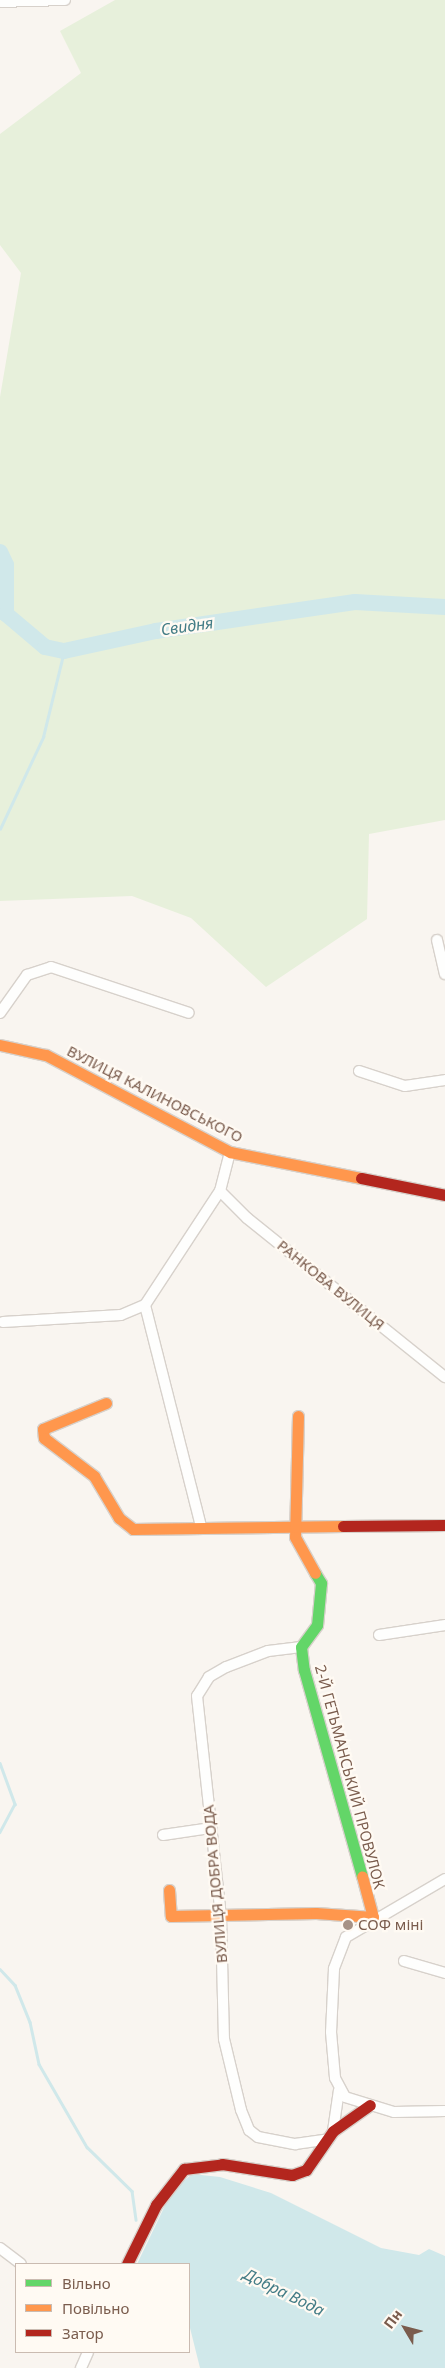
<!DOCTYPE html>
<html>
<head>
<meta charset="utf-8">
<style>
  body { margin:0 }
  #map { position:relative; width:445px; height:2368px; overflow:hidden; background:#f9f5f0; font-family:"Noto Sans",sans-serif }
  div>[style] { position:absolute }
  .green>* { inset:0; background:#e7f0db }
  .water>* { inset:0; background:#d0e8ea }
  .stream>* { height:2.5px; margin:-1.25px; padding:0 1.25px; transform-origin:1.25px; border-radius:1.25px; background:#d0e8ea }
  .river>* { height:16px; margin:-8px; padding:0 8px; transform-origin:8px; border-radius:8px; background:#d0e8ea }
  .roads { filter:drop-shadow(1px 0 #d7d1cb) drop-shadow(-1px 0 #d7d1cb) drop-shadow(0 1px #d7d1cb) drop-shadow(0 -1px #d7d1cb) }
  .street>* { height:10px; margin:-5px; padding:0 5px; transform-origin:5px; border-radius:5px; background:#fefefd }
  .fast>* { height:11px; margin:-5.5px; padding:0 5.5px; transform-origin:5.5px; border-radius:5.5px; background:#63d668 }
  .slow>* { height:11px; margin:-5.5px; padding:0 5.5px; transform-origin:5.5px; border-radius:5.5px; background:#ff974d }
  .jam>* { height:11px; margin:-5.5px; padding:0 5.5px; transform-origin:5.5px; border-radius:5.5px; background:#b3261e }
  .dots>* { width:14px; height:14px; translate:-50% -50%; box-sizing:border-box; border:2px solid #fffaf3; border-radius:50% }
  span { translate:-50% -50%; white-space:nowrap; text-align:center; line-height:1.15; -webkit-text-stroke:4.5px #fffaf3; paint-order:stroke }
  .street-label { font-size:15px; color:#7a5c4d }
  .poi-label { font-size:15px; color:#7a5c4d }
  .left { translate:0 -50%; text-align:left }
  .water-label { font-size:16px; color:#437c86; font-style:italic }
  .legend { position:absolute; left:15px; top:2263px; width:175px; height:90px; box-sizing:border-box; background:#fffaf3; border:1px solid #cabbb1; margin:0; padding:6px 9px; list-style:none; font-size:15px; color:#7a5c4d }
  .legend li { display:flex; align-items:center; gap:10px; height:25px }
  .legend b { width:25px; border:1px solid #cabbb1 }
  .north { position:absolute; left:380px; top:2303px; width:50px; height:50px; -webkit-text-stroke:4px #fffaf3; paint-order:stroke; rotate:307deg; font-size:14px; font-weight:700; line-height:20px; text-align:center; color:#7a5c4d }
  .north::after { content:''; display:block; margin:auto; width:18px; height:22px; background:#7a5c4d; clip-path:polygon(50% 0,100% 100%,50% 72%,0 100%) }
</style>
</head>
<body>
<div id="map">
  <div class="green">
    <div style="clip-path:polygon(115px 0,445px 0,445px 820px,369px 834px,367px 919px,266px 987px,191px 918px,132px 896px,0 901px,0 397px,21px 273px,0 245px,0 134px,81px 73px,60px 31px)"></div>
  </div>
  <div class="water">
    <div style="clip-path:polygon(192px 2174px,220px 2177px,271px 2193px,381px 2248px,419px 2255px,429px 2249px,445px 2256px,445px 2368px,200px 2368px,189px 2324px,189px 2264px,137px 2264px,172px 2191px)"></div>
  </div>
  <div class="stream">
    <div style="left:0;top:829px;width:102px;rotate:-64.9deg"></div>
    <div style="left:43px;top:737px;width:89px;rotate:-76.3deg"></div>
    <div style="left:0;top:1763px;width:44px;rotate:69.9deg"></div>
    <div style="left:15px;top:1804px;width:32px;rotate:118deg"></div>
    <div style="left:0;top:1969px;width:22px;rotate:47deg"></div>
    <div style="left:15px;top:1985px;width:40px;rotate:68deg"></div>
    <div style="left:30px;top:2022px;width:43px;rotate:77.9deg"></div>
    <div style="left:39px;top:2064px;width:96px;rotate:60deg"></div>
    <div style="left:87px;top:2147px;width:63px;rotate:44.4deg"></div>
    <div style="left:132px;top:2191px;width:29px;rotate:82deg"></div>
  </div>
  <div class="river">
    <div style="left:0;top:552px;width:14px;rotate:65deg"></div>
    <div style="left:6px;top:565px;width:49px;rotate:90deg"></div>
    <div style="left:6px;top:614px;width:51px;rotate:40.2deg"></div>
    <div style="left:45px;top:647px;width:19px;rotate:12deg"></div>
    <div style="left:64px;top:651px;width:94px;rotate:-12.3deg"></div>
    <div style="left:156px;top:631px;width:201px;rotate:-8.3deg"></div>
    <div style="left:355px;top:602px;width:90px;rotate:3.2deg"></div>
  </div>
  <div class="roads">
    <div class="street">
      <div style="left:0;top:2px;width:65px;rotate:-1.8deg"></div>
      <div style="left:437px;top:940px;width:35px;rotate:77deg"></div>
      <div style="left:0;top:1013px;width:47px;rotate:-54.6deg"></div>
      <div style="left:27px;top:975px;width:25px;rotate:-18deg"></div>
      <div style="left:51px;top:967px;width:145px;rotate:18.4deg"></div>
      <div style="left:359px;top:1071px;width:48px;rotate:18.1deg"></div>
      <div style="left:405px;top:1086px;width:40px;rotate:-8.5deg"></div>
      <div style="left:220px;top:1191px;width:38px;rotate:45deg"></div>
      <div style="left:247px;top:1218px;width:254px;rotate:38.8deg"></div>
      <div style="left:145px;top:1305px;width:229px;rotate:75.8deg"></div>
      <div style="left:3px;top:1322px;width:118px;rotate:-3.4deg"></div>
      <div style="left:121px;top:1315px;width:26px;rotate:-23deg"></div>
      <div style="left:145px;top:1305px;width:136px;rotate:-56.7deg"></div>
      <div style="left:220px;top:1191px;width:40px;rotate:-75.6deg"></div>
      <div style="left:379px;top:1635px;width:67px;rotate:-8.6deg"></div>
      <div style="left:301px;top:1647px;width:33px;rotate:173deg"></div>
      <div style="left:268px;top:1651px;width:45px;rotate:159.1deg"></div>
      <div style="left:226px;top:1667px;width:20px;rotate:150deg"></div>
      <div style="left:209px;top:1677px;width:22px;rotate:122deg"></div>
      <div style="left:197px;top:1696px;width:223px;rotate:83.8deg"></div>
      <div style="left:221px;top:1918px;width:121px;rotate:88.6deg"></div>
      <div style="left:224px;top:2039px;width:73px;rotate:76.5deg"></div>
      <div style="left:241px;top:2110px;width:22px;rotate:68deg"></div>
      <div style="left:249px;top:2130px;width:11px;rotate:38deg"></div>
      <div style="left:258px;top:2137px;width:38px;rotate:11deg"></div>
      <div style="left:295px;top:2144px;width:34px;rotate:-8deg"></div>
      <div style="left:163px;top:1835px;width:49px;rotate:-8.3deg"></div>
      <div style="left:445px;top:1879px;width:115px;rotate:149.6deg"></div>
      <div style="left:346px;top:1937px;width:34px;rotate:111deg"></div>
      <div style="left:334px;top:1969px;width:63px;rotate:92.7deg"></div>
      <div style="left:331px;top:2032px;width:46px;rotate:85deg"></div>
      <div style="left:335px;top:2078px;width:21px;rotate:62deg"></div>
      <div style="left:345px;top:2097px;width:51px;rotate:17deg"></div>
      <div style="left:394px;top:2112px;width:51px;rotate:-1.1deg"></div>
      <div style="left:404px;top:1961px;width:43px;rotate:16.3deg"></div>
      <div style="left:333px;top:2131px;width:41px;rotate:-81.7deg"></div>
      <div style="left:0;top:2248px;width:26px;rotate:37deg"></div>
      <div style="left:81px;top:2368px;width:17px;rotate:-66deg"></div>
    </div>
    <div class="fast">
      <div style="left:315px;top:1573px;width:12px;rotate:59deg"></div>
      <div style="left:321px;top:1583px;width:42px;rotate:95.4deg"></div>
      <div style="left:317px;top:1625px;width:27px;rotate:126deg"></div>
      <div style="left:301px;top:1647px;width:23px;rotate:83deg"></div>
      <div style="left:304px;top:1670px;width:214px;rotate:74.3deg"></div>
    </div>
    <div class="slow">
      <div style="left:0;top:1045px;width:47px;rotate:12.3deg"></div>
      <div style="left:46px;top:1055px;width:208px;rotate:27.8deg"></div>
      <div style="left:230px;top:1152px;width:134px;rotate:11.2deg"></div>
      <div style="left:106px;top:1403px;width:68px;rotate:157.6deg"></div>
      <div style="left:43px;top:1429px;width:9px;rotate:84deg"></div>
      <div style="left:44px;top:1438px;width:63px;rotate:37.2deg"></div>
      <div style="left:94px;top:1476px;width:49px;rotate:59.2deg"></div>
      <div style="left:119px;top:1518px;width:18px;rotate:38deg"></div>
      <div style="left:133px;top:1529px;width:210px;rotate:-0.8deg"></div>
      <div style="left:298px;top:1416px;width:121px;rotate:91.4deg"></div>
      <div style="left:295px;top:1537px;width:41px;rotate:60.9deg"></div>
      <div style="left:169px;top:1890px;width:26px;rotate:86deg"></div>
      <div style="left:171px;top:1916px;width:145px;rotate:-1.2deg"></div>
      <div style="left:316px;top:1913px;width:57px;rotate:4deg"></div>
      <div style="left:373px;top:1917px;width:42px;rotate:-105deg"></div>
    </div>
    <div class="jam">
      <div style="left:361px;top:1178px;width:86px;rotate:11.4deg"></div>
      <div style="left:343px;top:1526px;width:102px;rotate:-0.6deg"></div>
      <div style="left:127px;top:2264px;width:66px;rotate:-63.8deg"></div>
      <div style="left:156px;top:2205px;width:46px;rotate:-52.1deg"></div>
      <div style="left:184px;top:2169px;width:38px;rotate:-7deg"></div>
      <div style="left:222px;top:2164px;width:71px;rotate:8.9deg"></div>
      <div style="left:292px;top:2175px;width:15px;rotate:-20deg"></div>
      <div style="left:306px;top:2170px;width:47px;rotate:-55.3deg"></div>
      <div style="left:333px;top:2131px;width:45px;rotate:-35.1deg"></div>
    </div>
  </div>
  <div class="dots">
    <div style="left:348px;top:1925px;background:#a69286"></div>
  </div>
  <div class="street-label">
    <span style="left:155px;top:1094px;rotate:27deg">ВУЛИЦЯ КАЛИНОВСЬКОГО</span>
    <span style="left:331px;top:1285px;rotate:39deg">РАНКОВА ВУЛИЦЯ</span>
    <span style="left:350px;top:1777px;rotate:75deg">2-Й ГЕТЬМАНСЬКИЙ ПРОВУЛОК</span>
    <span style="left:215px;top:1884px;rotate:-95deg">ВУЛИЦЯ ДОБРА ВОДА</span>
  </div>
  <div class="poi-label">
    <span class="left" style="left:358px;top:1925px">СОФ міні</span>
  </div>
  <div class="water-label">
    <span style="left:187px;top:626px;rotate:-8deg">Свидня</span>
    <span style="left:284px;top:2292px;rotate:26deg">Добра Вода</span>
  </div>
  <ul class="legend">
  <li><b style="height:6px;background:#63d668"></b>Вільно</li>
  <li><b style="height:6px;background:#ff974d"></b>Повільно</li>
  <li><b style="height:6px;background:#b3261e"></b>Затор</li>
  </ul>
  <div class="north">Пн</div>
</div>
</body>
</html>
